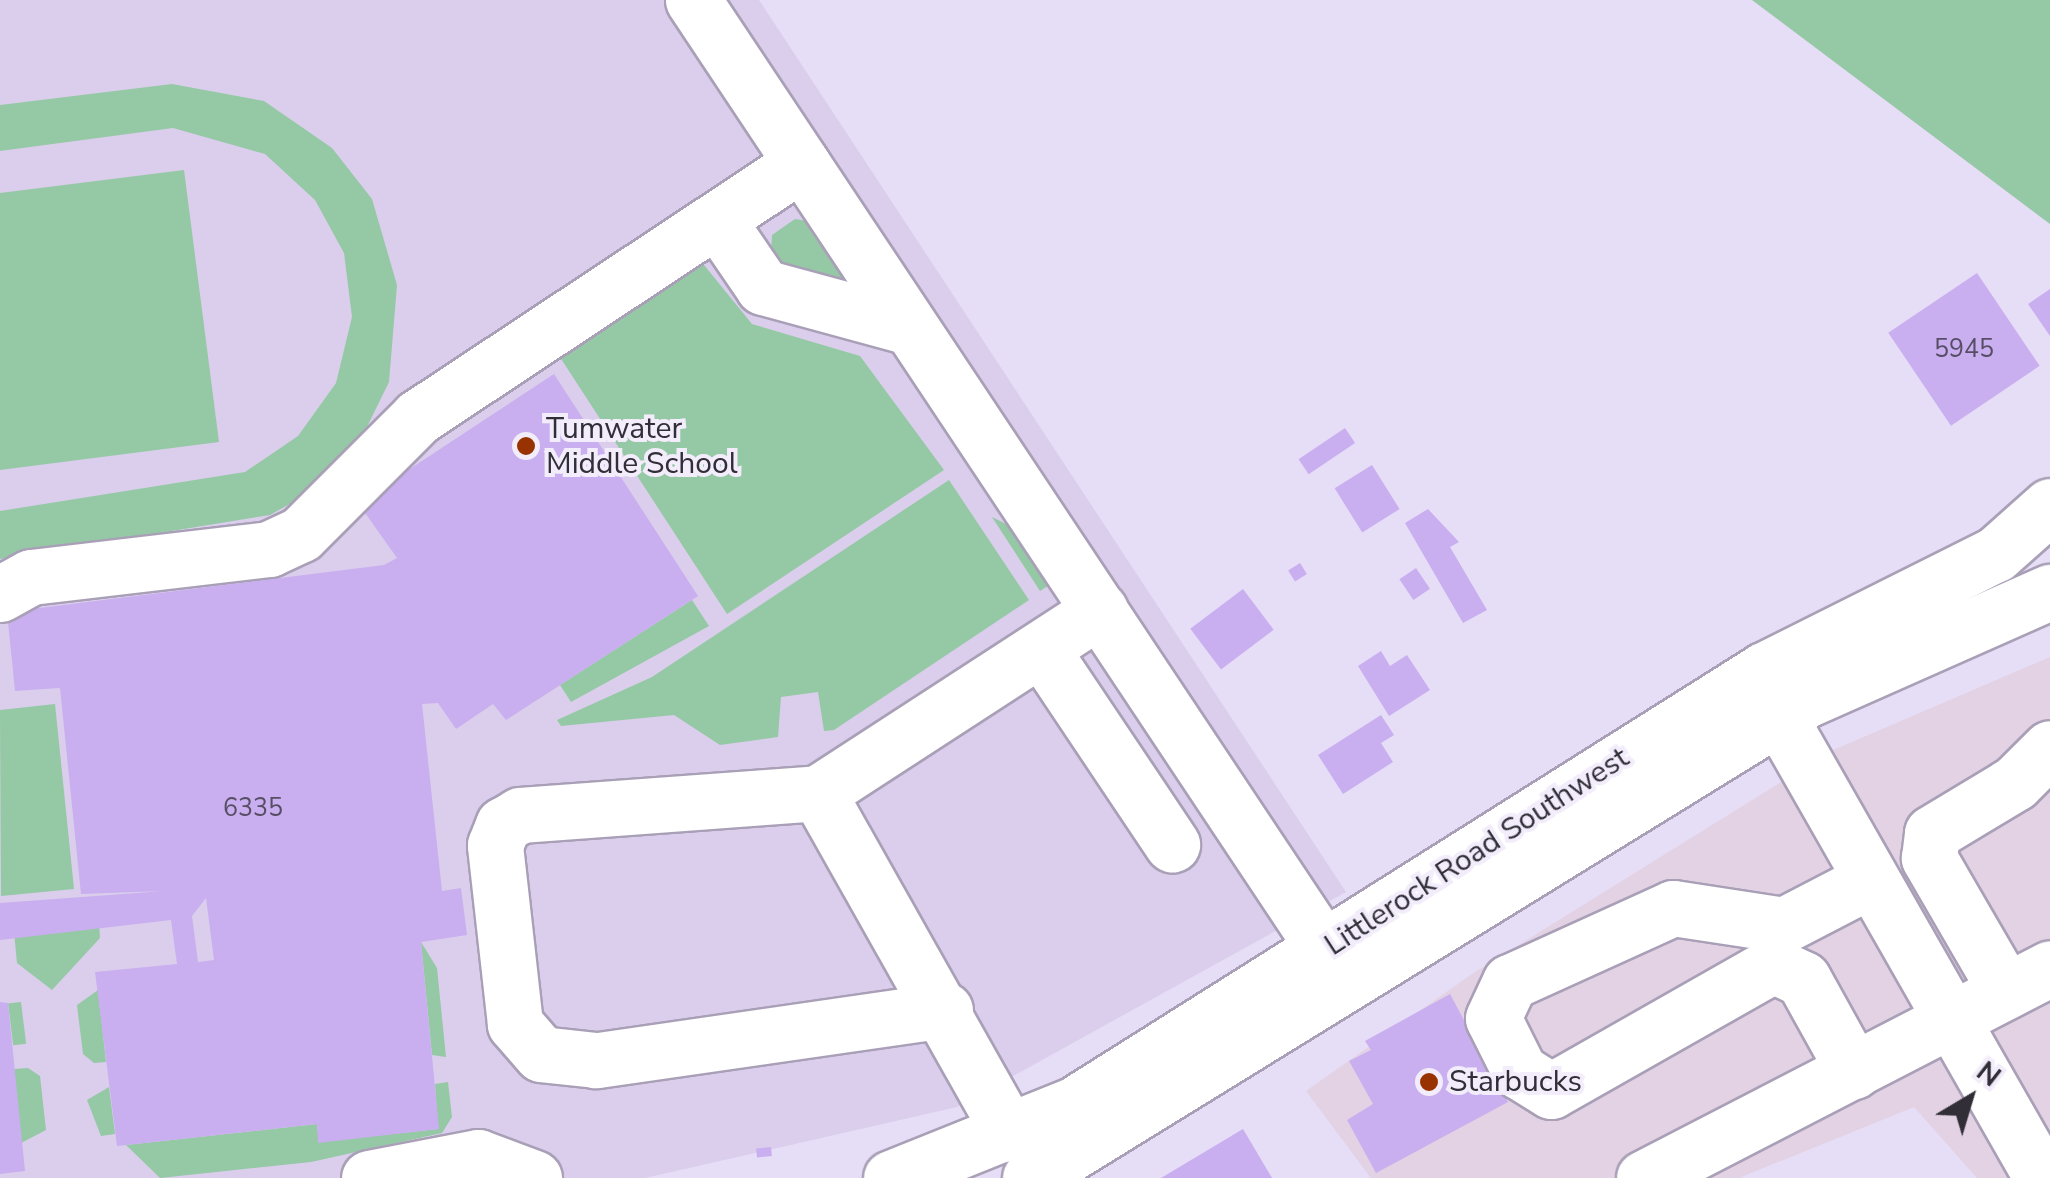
<!DOCTYPE html>
<html>
<head>
<meta charset="utf-8">
<style>
  body { margin:0 }
  #map { position:relative; width:2050px; height:1178px; overflow:hidden; background:#e6ddf6; font-family:"Nunito Sans",sans-serif }
  div>[style] { position:absolute }
  .commercial>* { inset:0; background:#e2d2e4 }
  .built>* { inset:0; background:#daceec }
  .green>* { inset:0; background:#95c8a4; transform-origin:0 0 }
  .building>* { inset:0; background:#c9afef; transform-origin:0 0 }
  .roads { filter:drop-shadow(2px 0 #a9a0b7) drop-shadow(-2px 0 #a9a0b7) drop-shadow(0 2px #a9a0b7) drop-shadow(0 -2px #a9a0b7) }
  .minor>* { height:55px; margin:-27.5px; padding:0 27.5px; transform-origin:27.5px; border-radius:27.5px; background:#fff }
  .major>* { height:55px; margin:-27.5px; padding:0 27.5px; transform-origin:27.5px; border-radius:27.5px; background:#fff }
  .dots>* { width:28px; height:28px; translate:-50% -50%; box-sizing:border-box; border:5px solid #f2ecfb; border-radius:50% }
  span { translate:-50% -50%; white-space:nowrap; text-align:center; line-height:1.15; -webkit-text-stroke:8px #f2ecfb; paint-order:stroke }
  .number-label { font-size:25px; color:#574e65 }
  .number-label span { -webkit-text-stroke-width:0 }
  .poi-label { font-size:30px; color:#312e37 }
  .left { translate:0 -50%; text-align:left }
  .street-label { font-size:30px; color:#312e37 }
  .north { position:absolute; left:1920px; top:1048px; width:100px; height:100px; -webkit-text-stroke:8px #f2ecfb; paint-order:stroke; rotate:38deg; font-size:28px; font-weight:700; line-height:40px; text-align:center; color:#312e37 }
  .north::after { content:''; display:block; margin:auto; width:35px; height:45px; background:#312e37; clip-path:polygon(50% 0,100% 100%,50% 72%,0 100%) }
</style>
</head>
<body>
<div id="map">
  <div class="commercial">
    <div style="clip-path:polygon(2050px 657px,2050px 1178px,1977px 1178px,1914px 1107px,1739px 1178px,1371px 1178px,1306px 1091px,1472px 974px,1831px 751px)"></div>
  </div>
  <div class="built">
    <div style="clip-path:polygon(0 0,759px 0,1346px 892px,957px 1107px,645px 1178px,0 1178px)"></div>
  </div>
  <div class="green">
    <div style="clip-path:polygon(1752px 0,2050px 0,2050px 224px)"></div>
    <div style="clip-path:polygon(172px 84px,264px 101px,332px 148px,372px 199px,397px 285px,389px 382px,362px 437px,309px 493px,270px 515px,0 559px,0 511px,245px 472px,298px 436px,336px 383px,352px 317px,344px 253px,315px 200px,265px 154px,173px 128px,0 151px,0 105px)"></div>
    <div style="clip-path:polygon(184px 170px,219px 442px,0 470px,0 193px)"></div>
    <div style="clip-path:polygon(795px 219px,808px 221px,850px 284px,787px 272px,771px 253px,772px 235px)"></div>
    <div style="clip-path:polygon(700px 260px,752px 324px,860px 356px,944px 470px,727px 614px,554px 348px,634px 310px)"></div>
    <div style="clip-path:polygon(949px 480px,1029px 600px,834px 730px,824px 731px,818px 692px,781px 697px,778px 737px,720px 745px,674px 715px,561px 726px,557px 720px,652px 677px)"></div>
    <div style="clip-path:polygon(992px 517px,1018px 530px,1054px 582px,1040px 591px)"></div>
    <div style="clip-path:polygon(692px 600px,709px 626px,571px 702px,560px 685px)"></div>
    <div style="clip-path:polygon(55px 704px,74px 889px,1px 896px,0 710px)"></div>
    <div style="clip-path:polygon(99px 922px,100px 938px,52px 990px,17px 963px,14px 932px)"></div>
    <div style="clip-path:polygon(421px 942px,437px 968px,446px 1057px,432px 1055px)"></div>
    <div style="clip-path:polygon(98px 990px,106px 1062px,94px 1063px,83px 1054px,77px 1005px)"></div>
    <div style="left:21px;top:1002px;width:42px;height:13px;rotate:83deg"></div>
    <div style="clip-path:polygon(28px 1068px,40px 1076px,46px 1130px,21px 1143px,14px 1069px)"></div>
    <div style="clip-path:polygon(448px 1082px,452px 1117px,442px 1133px,311px 1162px,160px 1178px,126px 1145px,317px 1124px,319px 1142px,438px 1129px,435px 1084px)"></div>
    <div style="clip-path:polygon(109px 1087px,115px 1134px,101px 1136px,87px 1100px)"></div>
  </div>
  <div class="building">
    <div style="left:1977px;top:273px;width:112px;height:107px;rotate:56deg"></div>
    <div style="clip-path:polygon(2050px 289px,2050px 336px,2028px 304px)"></div>
    <div style="clip-path:polygon(evenodd,554px 374px,698px 596px,506px 720px,493px 704px,456px 729px,438px 703px,422px 704px,442px 891px,461px 888px,467px 935px,421px 942px,439px 1129px,318px 1143px,317px 1124px,117px 1146px,95px 972px,177px 964px,171px 920px,0 940px,0 903px,164px 891px,81px 894px,60px 688px,15px 691px,7px 612px,384px 565px,397px 558px,358px 503px,554px 374px,206px 898px,214px 960px,198px 962px,192px 916px,206px 898px)"></div>
    <div style="left:1345px;top:428px;width:18px;height:56px;rotate:56deg"></div>
    <div style="left:1372px;top:465px;width:52px;height:44px;rotate:58deg"></div>
    <div style="clip-path:polygon(1428px 509px,1459px 542px,1450px 547px,1487px 610px,1463px 623px,1405px 523px)"></div>
    <div style="left:1300px;top:563px;width:13px;height:14px;rotate:58deg"></div>
    <div style="left:1416px;top:568px;width:25px;height:20px;rotate:56deg"></div>
    <div style="left:1243px;top:589px;width:51px;height:66px;rotate:53deg"></div>
    <div style="clip-path:polygon(1381px 651px,1390px 666px,1407px 655px,1430px 690px,1389px 716px,1358px 666px)"></div>
    <div style="clip-path:polygon(1381px 715px,1394px 735px,1381px 743px,1393px 762px,1343px 794px,1318px 755px)"></div>
    <div style="clip-path:polygon(1450px 994px,1508px 1102px,1376px 1173px,1347px 1120px,1373px 1104px,1349px 1061px,1371px 1050px,1365px 1041px)"></div>
    <div style="clip-path:polygon(0 1002px,8px 1003px,25px 1171px,0 1174px)"></div>
    <div style="clip-path:polygon(1243px 1129px,1272px 1178px,1161px 1178px)"></div>
    <div style="left:771px;top:1147px;width:9px;height:15px;rotate:84deg"></div>
  </div>
  <div class="roads">
    <div class="minor">
      <div style="left:693px;top:0;width:1141px;rotate:56.37deg"></div>
      <div style="left:718px;top:221px;width:80px;rotate:55.7deg"></div>
      <div style="left:763px;top:287px;width:152px;rotate:15.2deg"></div>
      <div style="left:0;top:594px;width:35px;rotate:-29deg"></div>
      <div style="left:31px;top:577px;width:240px;rotate:-6.7deg"></div>
      <div style="left:269px;top:549px;width:35px;rotate:-25deg"></div>
      <div style="left:301px;top:534px;width:165px;rotate:-45deg"></div>
      <div style="left:418px;top:417px;width:460px;rotate:-33.5deg"></div>
      <div style="left:1042px;top:650px;width:234px;rotate:56.2deg"></div>
      <div style="left:1779px;top:717px;width:531px;rotate:60.3deg"></div>
      <div style="left:818px;top:793px;width:391px;rotate:60.6deg"></div>
      <div style="left:2006px;top:991px;width:154px;rotate:-120.1deg"></div>
      <div style="left:1929px;top:858px;width:25px;rotate:-83deg"></div>
      <div style="left:1932px;top:833px;width:97px;rotate:-31.1deg"></div>
      <div style="left:2015px;top:783px;width:49px;rotate:-45deg"></div>
      <div style="left:945px;top:1010px;width:353px;rotate:171.8deg"></div>
      <div style="left:596px;top:1060px;width:55px;rotate:-173.8deg"></div>
      <div style="left:541px;top:1054px;width:40px;rotate:-131deg"></div>
      <div style="left:515px;top:1024px;width:180px;rotate:-96.4deg"></div>
      <div style="left:495px;top:845px;width:22px;rotate:-68deg"></div>
      <div style="left:503px;top:825px;width:20px;rotate:-30deg"></div>
      <div style="left:520px;top:815px;width:299px;rotate:-4.2deg"></div>
      <div style="left:818px;top:793px;width:336px;rotate:-33deg"></div>
      <div style="left:1854px;top:1071px;width:105px;rotate:-119deg"></div>
      <div style="left:1803px;top:979px;width:33px;rotate:-155deg"></div>
      <div style="left:1773px;top:965px;width:255px;rotate:150.4deg"></div>
      <div style="left:1551px;top:1091px;width:36px;rotate:-148deg"></div>
      <div style="left:1520px;top:1072px;width:60px;rotate:-116.6deg"></div>
      <div style="left:1493px;top:1018px;width:40px;rotate:-65deg"></div>
      <div style="left:1510px;top:982px;width:179px;rotate:-24.4deg"></div>
      <div style="left:1673px;top:908px;width:112px;rotate:8.7deg"></div>
      <div style="left:1784px;top:925px;width:96px;rotate:-27.4deg"></div>
      <div style="left:369px;top:1178px;width:111px;rotate:-10.9deg"></div>
      <div style="left:478px;top:1157px;width:60px;rotate:20.6deg"></div>
      <div style="left:1644px;top:1178px;width:457px;rotate:-27.3deg"></div>
    </div>
    <div class="major">
      <div style="left:891px;top:1178px;width:198px;rotate:-21.9deg"></div>
      <div style="left:1075px;top:1104px;width:814px;rotate:-32.21deg"></div>
      <div style="left:1764px;top:670px;width:259px;rotate:-26.6deg"></div>
      <div style="left:1996px;top:554px;width:72px;rotate:-41.6deg"></div>
      <div style="left:1030px;top:1178px;width:911px;rotate:-31.63deg"></div>
      <div style="left:1806px;top:700px;width:267px;rotate:-23.9deg"></div>
    </div>
  </div>
  <div class="dots">
    <div style="left:526px;top:446px;background:#983301"></div>
    <div style="left:1429px;top:1082px;background:#983301"></div>
  </div>
  <div class="number-label">
    <span style="left:1964px;top:349px">5945</span>
    <span style="left:253px;top:808px">6335</span>
  </div>
  <div class="poi-label">
    <span class="left" style="left:546px;top:446px">Tumwater<br>Middle School</span>
    <span class="left" style="left:1449px;top:1082px">Starbucks</span>
  </div>
  <div class="street-label">
    <span style="left:1477px;top:852px;rotate:-33deg">Littlerock Road Southwest</span>
  </div>
  <div class="north">N</div>
</div>
</body>
</html>
